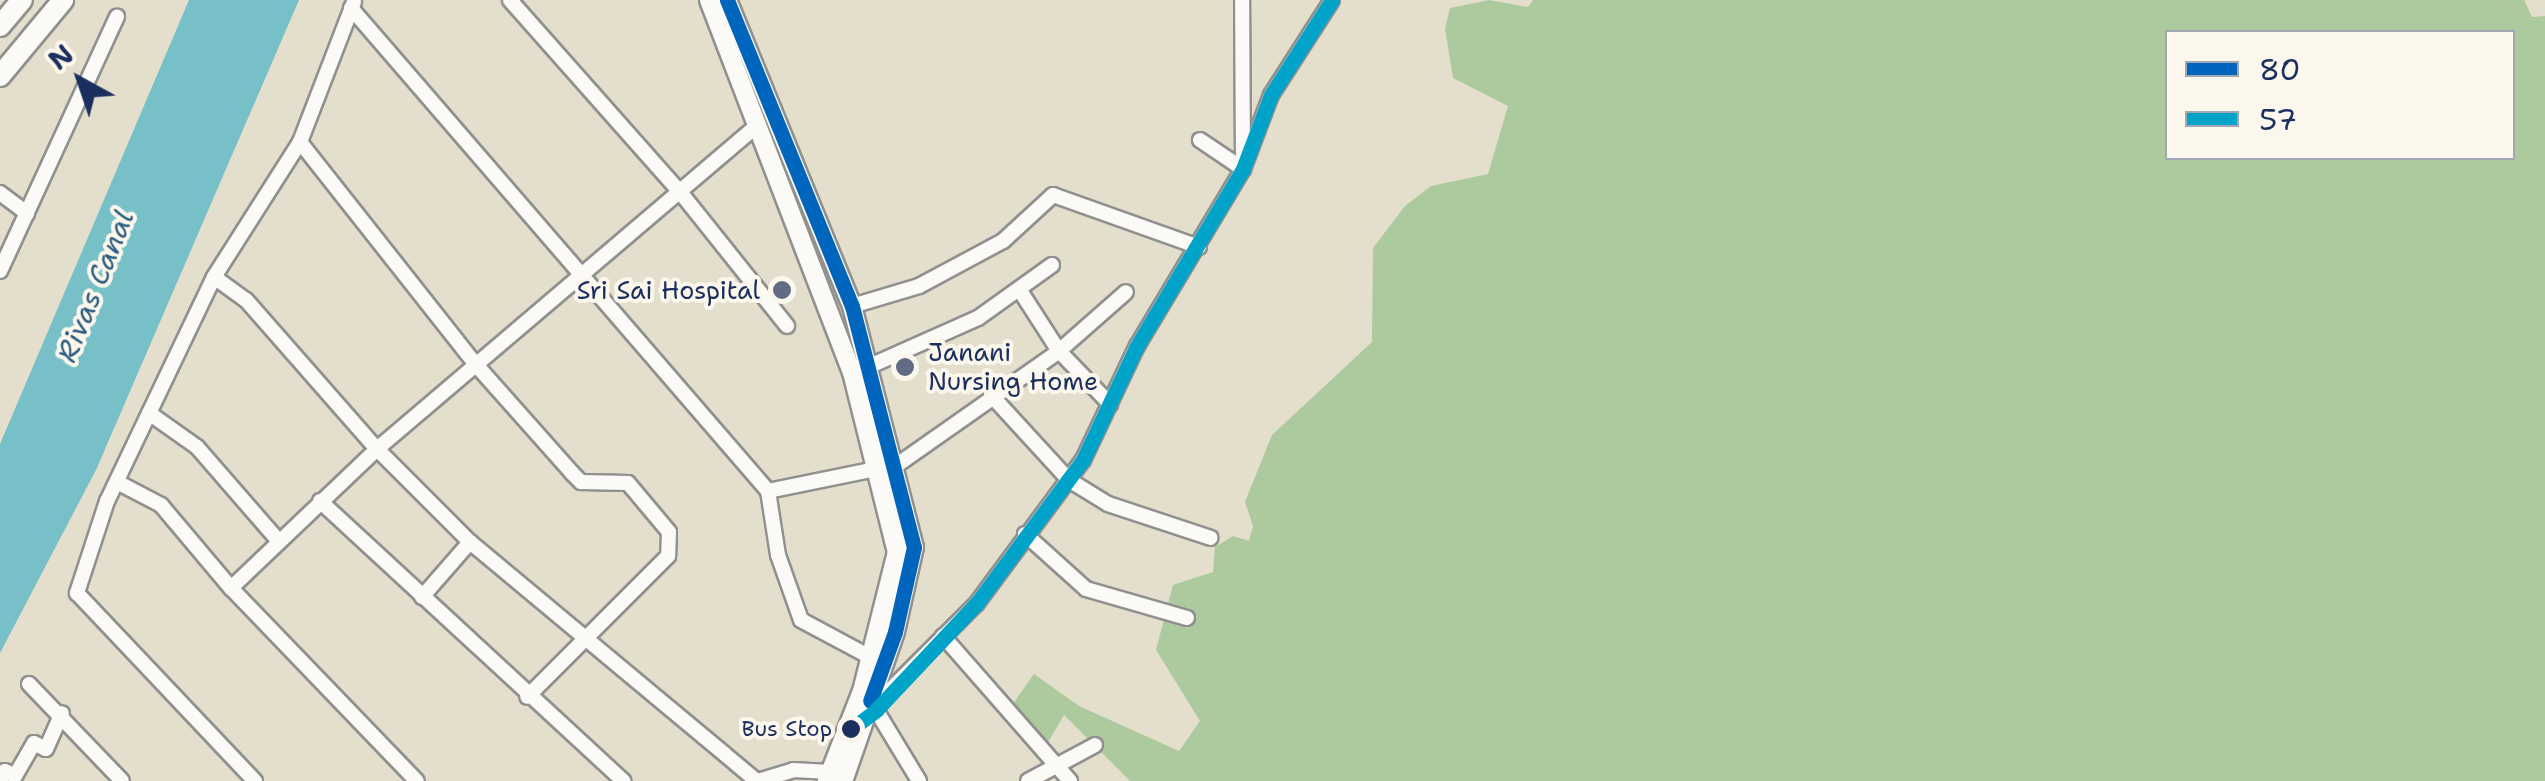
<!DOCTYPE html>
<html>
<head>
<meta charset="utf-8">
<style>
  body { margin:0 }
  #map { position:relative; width:2545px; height:781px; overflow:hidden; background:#e4decc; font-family:"Shantell Sans",sans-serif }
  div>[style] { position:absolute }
  .forest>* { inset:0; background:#acca9e }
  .water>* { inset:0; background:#77c0c7 }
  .roads { filter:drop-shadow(2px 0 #90908f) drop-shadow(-2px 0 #90908f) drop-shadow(0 2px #90908f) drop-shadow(0 -2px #90908f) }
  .street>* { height:14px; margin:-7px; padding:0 7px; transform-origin:7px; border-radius:7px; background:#fbfaf7 }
  .secondary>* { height:18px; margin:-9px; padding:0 9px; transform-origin:9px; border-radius:9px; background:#fbfaf7 }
  .primary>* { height:20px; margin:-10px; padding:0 10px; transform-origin:10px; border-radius:10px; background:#fbfaf7 }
  .bus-1>* { height:15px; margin:-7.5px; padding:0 7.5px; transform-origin:7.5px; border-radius:7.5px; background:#0065bd }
  .bus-2>* { height:15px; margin:-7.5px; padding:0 7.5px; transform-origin:7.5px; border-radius:7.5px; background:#01a3c8 }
  .dots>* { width:28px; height:28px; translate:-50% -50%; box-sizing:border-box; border:5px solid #fbf7ec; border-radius:50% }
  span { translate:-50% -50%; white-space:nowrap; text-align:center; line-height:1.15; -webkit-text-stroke:8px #fbf7ec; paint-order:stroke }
  .bus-label { font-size:22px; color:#1b2f5e }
  .right { translate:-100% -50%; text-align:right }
  .poi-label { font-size:25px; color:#1b2f5e }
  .left { translate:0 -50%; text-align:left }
  .water-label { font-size:28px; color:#2b5d82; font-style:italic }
  .legend { position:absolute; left:2165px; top:30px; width:350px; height:130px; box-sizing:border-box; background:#fbf7ec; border:2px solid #a1a7b3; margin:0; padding:12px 18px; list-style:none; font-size:30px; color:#1b2f5e }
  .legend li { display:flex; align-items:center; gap:20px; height:50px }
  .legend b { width:50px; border:2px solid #a1a7b3 }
  .north { position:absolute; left:30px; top:30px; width:100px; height:100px; -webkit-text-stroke:8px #fbf7ec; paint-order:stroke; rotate:320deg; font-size:28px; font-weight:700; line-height:40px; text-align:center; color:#1b2f5e }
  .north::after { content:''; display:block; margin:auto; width:35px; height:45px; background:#1b2f5e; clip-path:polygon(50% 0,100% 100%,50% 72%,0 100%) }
</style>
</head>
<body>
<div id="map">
  <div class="forest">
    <div style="clip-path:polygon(evenodd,1489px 0,1528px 7px,1533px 0,2524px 0,2532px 17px,2545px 16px,2545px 781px,1130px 781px,1064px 715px,1047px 744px,1010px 708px,1034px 674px,1079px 706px,1179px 751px,1200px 721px,1156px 650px,1173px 585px,1213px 572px,1215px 547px,1233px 536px,1249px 541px,1253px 526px,1245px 502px,1272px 435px,1372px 342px,1373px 248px,1405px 206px,1431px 186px,1488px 174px,1508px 106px,1453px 78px,1445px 29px,1450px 8px,1489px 0,2168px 32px,2512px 32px,2512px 158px,2168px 158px,2168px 32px)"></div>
  </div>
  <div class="water">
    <div style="clip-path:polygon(189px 0,299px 0,96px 470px,0 653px,0 444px)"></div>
  </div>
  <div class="roads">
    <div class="street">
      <div style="left:510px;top:0;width:258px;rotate:48.5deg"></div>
      <div style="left:681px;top:193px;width:170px;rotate:51.4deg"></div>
      <div style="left:354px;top:2px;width:150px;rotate:111.1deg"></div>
      <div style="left:300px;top:142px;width:160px;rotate:122.5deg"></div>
      <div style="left:214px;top:277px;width:39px;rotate:36deg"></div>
      <div style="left:246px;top:300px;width:198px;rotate:48.7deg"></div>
      <div style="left:377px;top:449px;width:132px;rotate:45deg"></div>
      <div style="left:470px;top:542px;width:73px;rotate:131.1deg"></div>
      <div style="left:351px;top:8px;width:638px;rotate:49.19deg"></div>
      <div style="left:768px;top:491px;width:65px;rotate:81.1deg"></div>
      <div style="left:778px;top:555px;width:69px;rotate:70.5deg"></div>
      <div style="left:801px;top:620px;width:76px;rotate:28.2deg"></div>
      <div style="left:1200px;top:140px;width:52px;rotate:34deg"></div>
      <div style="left:1243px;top:169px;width:169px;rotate:-90.3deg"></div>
      <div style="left:300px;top:142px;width:287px;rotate:51.7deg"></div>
      <div style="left:478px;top:367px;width:142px;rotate:48.4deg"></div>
      <div style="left:572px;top:473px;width:13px;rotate:45deg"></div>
      <div style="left:581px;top:482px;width:47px;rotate:1.2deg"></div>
      <div style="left:628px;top:483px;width:64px;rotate:50.1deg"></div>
      <div style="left:669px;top:532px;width:24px;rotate:92deg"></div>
      <div style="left:668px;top:556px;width:199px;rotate:135deg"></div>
      <div style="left:0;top:193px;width:34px;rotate:37deg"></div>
      <div style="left:0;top:271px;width:280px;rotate:-65.3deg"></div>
      <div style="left:214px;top:277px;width:248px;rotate:115.5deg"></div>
      <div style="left:107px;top:501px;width:97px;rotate:108.1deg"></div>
      <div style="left:77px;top:593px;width:259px;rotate:46.6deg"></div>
      <div style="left:1019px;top:289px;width:74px;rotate:57.2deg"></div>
      <div style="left:1059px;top:351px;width:74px;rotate:46.1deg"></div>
      <div style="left:852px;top:306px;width:70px;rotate:-16.6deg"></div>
      <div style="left:919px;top:286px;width:95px;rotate:-28.2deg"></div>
      <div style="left:1003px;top:241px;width:68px;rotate:-42.6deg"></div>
      <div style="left:1053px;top:195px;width:155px;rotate:19.6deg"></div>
      <div style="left:870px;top:366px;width:118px;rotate:-24deg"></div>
      <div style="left:978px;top:318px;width:91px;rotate:-35.6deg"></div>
      <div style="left:991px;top:395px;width:115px;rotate:47.5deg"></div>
      <div style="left:1069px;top:480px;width:46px;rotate:31.6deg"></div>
      <div style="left:1108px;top:504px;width:108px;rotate:18.3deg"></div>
      <div style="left:149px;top:413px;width:59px;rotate:35.3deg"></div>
      <div style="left:197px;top:447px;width:122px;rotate:49deg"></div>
      <div style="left:897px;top:465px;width:198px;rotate:-35.1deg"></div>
      <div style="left:1059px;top:351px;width:89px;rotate:-41.4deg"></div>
      <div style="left:117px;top:482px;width:50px;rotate:27.6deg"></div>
      <div style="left:161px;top:505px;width:109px;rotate:49.9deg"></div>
      <div style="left:231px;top:588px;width:268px;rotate:46.1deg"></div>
      <div style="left:768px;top:491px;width:115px;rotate:-11.5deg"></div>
      <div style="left:320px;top:501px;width:413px;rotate:42.7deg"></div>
      <div style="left:1025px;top:534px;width:82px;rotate:42deg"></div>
      <div style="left:1086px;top:589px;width:105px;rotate:16deg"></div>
      <div style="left:470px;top:542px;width:373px;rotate:39.8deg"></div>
      <div style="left:231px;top:588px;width:202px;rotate:-43.6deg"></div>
      <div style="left:377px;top:449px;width:495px;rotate:-40.4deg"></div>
      <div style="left:943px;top:636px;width:193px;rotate:48.8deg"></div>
      <div style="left:29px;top:684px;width:134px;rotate:46.2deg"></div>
      <div style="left:876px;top:710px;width:83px;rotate:58.8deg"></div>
      <div style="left:864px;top:716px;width:160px;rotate:-45deg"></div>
      <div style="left:977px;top:603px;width:178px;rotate:-53.5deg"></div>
      <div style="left:1083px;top:460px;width:126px;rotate:-64.7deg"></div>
      <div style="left:1137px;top:346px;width:206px;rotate:-59.1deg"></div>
      <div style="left:1243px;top:169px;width:79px;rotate:-69.3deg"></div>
      <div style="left:1271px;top:95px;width:113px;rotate:-57.3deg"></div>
      <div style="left:0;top:781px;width:11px;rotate:-63deg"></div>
      <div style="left:5px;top:771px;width:11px;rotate:27deg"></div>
      <div style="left:15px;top:776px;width:38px;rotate:-60deg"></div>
      <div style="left:34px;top:743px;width:13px;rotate:27deg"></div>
      <div style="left:46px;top:749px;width:39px;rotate:-66deg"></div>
      <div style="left:758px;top:781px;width:37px;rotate:-17deg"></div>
      <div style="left:793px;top:770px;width:37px;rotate:3deg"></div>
      <div style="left:1028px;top:781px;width:76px;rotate:-28.2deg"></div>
    </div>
    <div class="secondary">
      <div style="left:709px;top:0;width:399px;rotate:69deg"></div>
      <div style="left:852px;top:372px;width:186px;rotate:76deg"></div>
      <div style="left:897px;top:552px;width:143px;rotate:104.1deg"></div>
      <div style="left:862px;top:691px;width:97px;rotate:111.3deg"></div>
      <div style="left:727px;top:0;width:331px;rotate:67.8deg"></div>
      <div style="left:852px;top:306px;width:249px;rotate:75.6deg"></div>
      <div style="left:914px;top:547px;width:87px;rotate:102.6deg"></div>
      <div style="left:895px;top:632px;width:158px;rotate:109.2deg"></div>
    </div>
    <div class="primary">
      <div style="left:0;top:26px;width:34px;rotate:-50deg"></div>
      <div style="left:0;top:76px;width:99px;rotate:-50.3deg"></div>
    </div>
  </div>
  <div class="bus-1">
    <div style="left:727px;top:0;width:331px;rotate:67.8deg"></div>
    <div style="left:852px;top:306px;width:249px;rotate:75.6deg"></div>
    <div style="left:914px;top:547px;width:87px;rotate:102.6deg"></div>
    <div style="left:895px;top:632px;width:73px;rotate:109.9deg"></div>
  </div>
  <div class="bus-2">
    <div style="left:846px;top:733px;width:38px;rotate:-37deg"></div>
    <div style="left:876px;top:710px;width:147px;rotate:-46.7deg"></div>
    <div style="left:977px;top:603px;width:178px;rotate:-53.5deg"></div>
    <div style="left:1083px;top:460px;width:126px;rotate:-64.7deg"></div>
    <div style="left:1137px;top:346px;width:206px;rotate:-59.1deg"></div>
    <div style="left:1243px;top:169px;width:79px;rotate:-69.3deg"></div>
    <div style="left:1271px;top:95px;width:113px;rotate:-57.3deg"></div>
  </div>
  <div class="dots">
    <div style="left:782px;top:290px;background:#616c84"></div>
    <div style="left:905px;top:367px;background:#616c84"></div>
    <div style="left:851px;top:729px;background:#1b2f5e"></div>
  </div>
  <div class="bus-label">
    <span class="right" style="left:832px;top:729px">Bus Stop</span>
  </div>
  <div class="poi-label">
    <span class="right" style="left:760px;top:290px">Sri Sai Hospital</span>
    <span class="left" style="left:928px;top:367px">Janani<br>Nursing Home</span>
  </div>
  <div class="water-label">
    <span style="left:95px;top:286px;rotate:-68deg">Rivas Canal</span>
  </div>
  <ul class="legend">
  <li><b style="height:12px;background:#0065bd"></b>80</li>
  <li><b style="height:12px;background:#01a3c8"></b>57</li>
  </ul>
  <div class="north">N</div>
</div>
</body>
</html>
